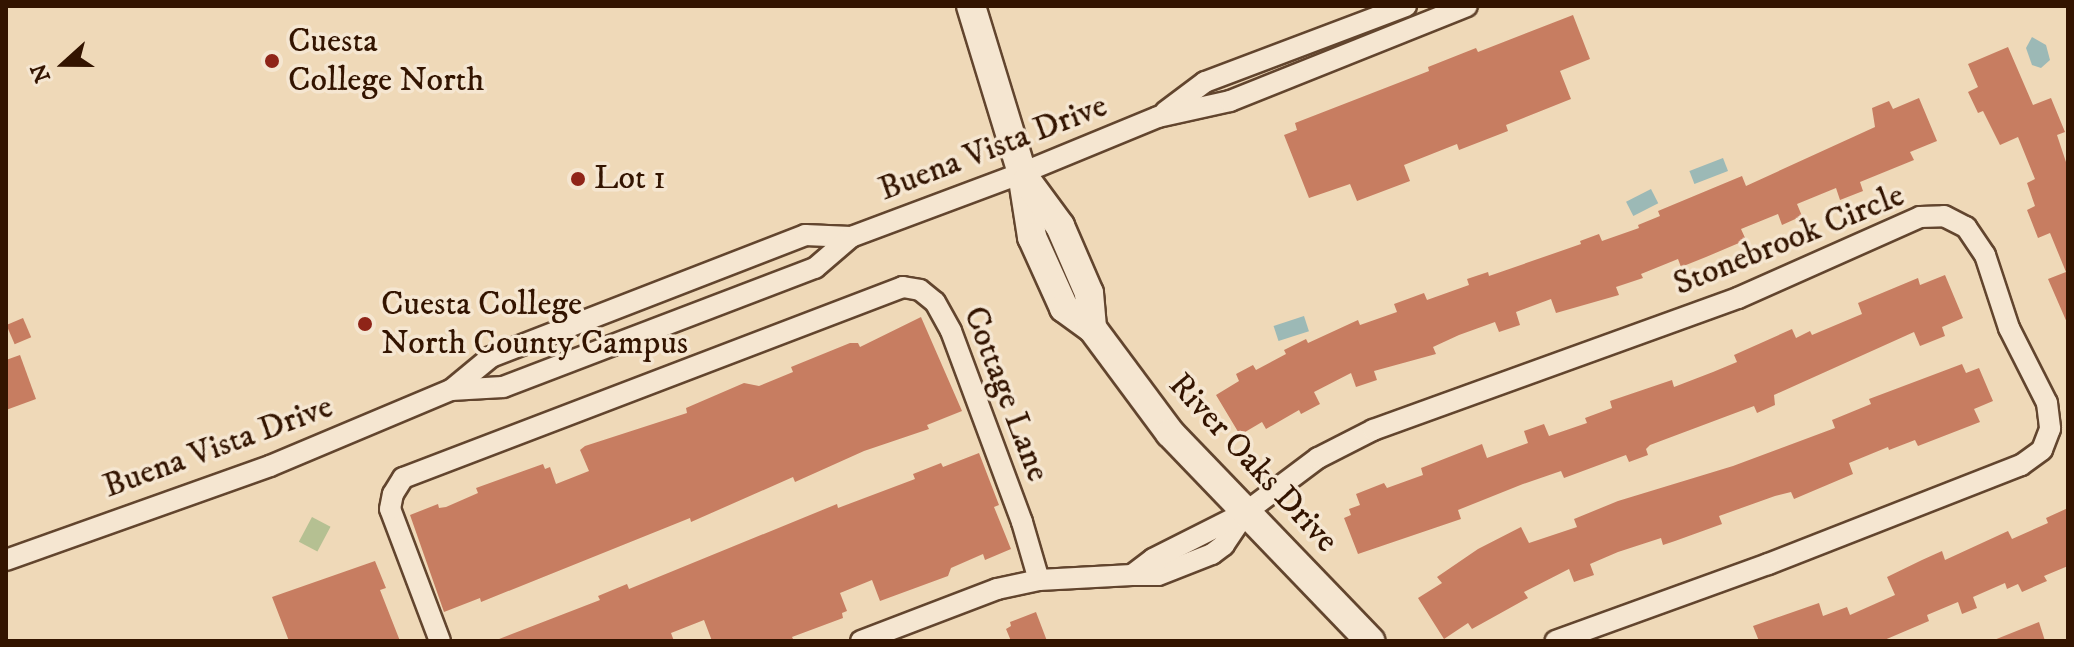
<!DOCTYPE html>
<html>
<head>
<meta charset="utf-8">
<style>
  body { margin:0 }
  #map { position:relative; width:2074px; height:647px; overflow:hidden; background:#efd9b8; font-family:"IM FELL DW Pica",serif }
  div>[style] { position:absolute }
  .green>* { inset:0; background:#b5c092; transform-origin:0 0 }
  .water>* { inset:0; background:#9cb9b6; transform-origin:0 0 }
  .building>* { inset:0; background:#c77d61; transform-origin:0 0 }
  .roads { filter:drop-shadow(2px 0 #62452e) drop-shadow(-2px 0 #62452e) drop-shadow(0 2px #62452e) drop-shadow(0 -2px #62452e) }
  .street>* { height:20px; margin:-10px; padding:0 10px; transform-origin:10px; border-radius:10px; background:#f5e6d1 }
  .secondary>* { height:28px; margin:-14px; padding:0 14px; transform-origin:14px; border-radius:14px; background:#f5e6d1 }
  .dots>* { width:22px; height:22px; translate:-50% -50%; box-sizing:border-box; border:4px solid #f5e6d1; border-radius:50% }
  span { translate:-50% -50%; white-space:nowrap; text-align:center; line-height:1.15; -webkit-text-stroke:7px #f5e6d1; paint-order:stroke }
  .poi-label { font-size:34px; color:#331400 }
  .left { translate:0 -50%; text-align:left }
  .street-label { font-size:34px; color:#331400 }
  .frame { position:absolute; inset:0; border:8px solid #331400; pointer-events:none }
  .north { position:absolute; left:24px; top:24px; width:80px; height:80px; -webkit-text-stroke:6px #f5e6d1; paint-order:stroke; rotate:249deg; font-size:22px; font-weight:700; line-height:32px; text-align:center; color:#331400 }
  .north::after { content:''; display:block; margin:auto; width:28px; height:36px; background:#331400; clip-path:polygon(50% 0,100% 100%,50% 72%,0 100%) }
</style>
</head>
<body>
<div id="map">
  <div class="green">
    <div style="left:312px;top:517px;width:21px;height:28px;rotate:28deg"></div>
  </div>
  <div class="water">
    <div style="clip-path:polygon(2032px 37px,2046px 45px,2050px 60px,2041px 68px,2032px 65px,2026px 48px)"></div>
    <div style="left:1723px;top:158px;width:14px;height:36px;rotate:69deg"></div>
    <div style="left:1651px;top:189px;width:16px;height:28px;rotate:63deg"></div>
    <div style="left:1304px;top:316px;width:16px;height:32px;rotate:72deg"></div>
  </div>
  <div class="building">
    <div style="clip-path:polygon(1573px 15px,1590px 59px,1560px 71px,1571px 99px,1506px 125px,1508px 131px,1459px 150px,1457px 144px,1404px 165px,1410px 181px,1357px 201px,1350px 184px,1309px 198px,1284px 135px,1297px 130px,1295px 123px,1429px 71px,1428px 67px,1476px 48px,1478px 52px)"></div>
    <div style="clip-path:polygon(2008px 47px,2033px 105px,2051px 98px,2065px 132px,2057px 135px,2068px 168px,2068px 325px,2048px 279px,2066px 272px,2050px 233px,2038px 238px,2027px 210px,2035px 206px,2027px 183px,2035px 179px,2018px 137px,2000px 145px,1983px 111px,1978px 113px,1968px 92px,1978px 87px,1968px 64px)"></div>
    <div style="clip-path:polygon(1919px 98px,1937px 141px,1910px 152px,1914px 160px,1860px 182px,1863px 191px,1840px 200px,1836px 188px,1797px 204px,1802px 216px,1782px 225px,1778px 214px,1741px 229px,1746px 240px,1706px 257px,1681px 267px,1678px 259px,1641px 274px,1643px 278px,1616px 287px,1619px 295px,1556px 313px,1551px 299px,1516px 312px,1520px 325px,1499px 332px,1495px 322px,1459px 335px,1433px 347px,1436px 354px,1374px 371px,1377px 380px,1356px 387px,1351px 373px,1314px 392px,1320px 404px,1301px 414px,1299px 410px,1266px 429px,1262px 422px,1240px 435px,1216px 395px,1239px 381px,1236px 374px,1253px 365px,1256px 370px,1286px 354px,1284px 350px,1306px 339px,1308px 343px,1358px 320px,1360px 325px,1397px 312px,1394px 304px,1424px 293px,1427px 300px,1469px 285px,1467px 279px,1488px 272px,1489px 276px,1581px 244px,1580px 241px,1599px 234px,1602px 241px,1639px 228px,1638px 225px,1660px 216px,1658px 211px,1742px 176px,1746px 186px,1875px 127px,1872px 108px,1889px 101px,1893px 109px)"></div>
    <div style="clip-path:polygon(1945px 275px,1963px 318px,1942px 327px,1945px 336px,1920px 346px,1914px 332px,1774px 395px,1775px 405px,1757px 413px,1754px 406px,1650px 445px,1646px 449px,1648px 455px,1629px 462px,1626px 455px,1564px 478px,1561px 471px,1523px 484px,1458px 510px,1461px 519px,1358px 554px,1344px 518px,1351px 515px,1349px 509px,1360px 505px,1356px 494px,1384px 483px,1387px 488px,1423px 475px,1421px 468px,1482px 444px,1487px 458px,1528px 443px,1524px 431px,1544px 424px,1549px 436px,1587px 423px,1585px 418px,1612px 408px,1610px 401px,1672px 380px,1674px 387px,1713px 372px,1737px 362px,1734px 355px,1792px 329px,1796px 338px,1810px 331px,1812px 335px,1862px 314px,1858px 303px,1918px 278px,1920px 285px)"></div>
    <div style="clip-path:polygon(921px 317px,962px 411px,927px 425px,929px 429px,864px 451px,795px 482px,793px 477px,691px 522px,690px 518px,481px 602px,480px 598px,444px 612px,410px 515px,438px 504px,439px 508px,446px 507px,478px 493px,476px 488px,543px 464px,545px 469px,550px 467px,556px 484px,589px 471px,580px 450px,585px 446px,687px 413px,686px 408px,744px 383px,759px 386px,793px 372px,791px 367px,850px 343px,858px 343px,860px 347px)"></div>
    <div style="left:23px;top:318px;width:21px;height:18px;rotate:67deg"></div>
    <div style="clip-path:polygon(20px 355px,36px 399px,6px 410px,6px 360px)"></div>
    <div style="clip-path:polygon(1962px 364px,1966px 373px,1979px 368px,1993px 401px,1974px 409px,1980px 422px,1918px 446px,1915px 440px,1889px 450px,1888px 447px,1849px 463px,1853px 474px,1794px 499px,1791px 492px,1775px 496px,1719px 516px,1722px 524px,1675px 541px,1663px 545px,1661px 538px,1618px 552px,1590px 564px,1594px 575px,1574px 582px,1569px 569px,1524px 592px,1528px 598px,1472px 629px,1468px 623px,1444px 639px,1418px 598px,1442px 583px,1437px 577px,1478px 549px,1521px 527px,1529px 543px,1577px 527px,1574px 519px,1618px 501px,1733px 466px,1835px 428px,1832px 420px,1871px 404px,1869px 399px)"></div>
    <div style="clip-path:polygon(979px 453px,999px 505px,994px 507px,1011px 549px,985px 560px,983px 554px,951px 568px,948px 576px,880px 601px,872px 580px,840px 593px,847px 611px,842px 613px,843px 618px,792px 637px,794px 641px,712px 641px,704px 620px,671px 633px,674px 641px,494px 641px,600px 600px,598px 596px,627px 584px,629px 589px,837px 504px,838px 508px,915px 479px,913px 474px,941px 463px,943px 467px)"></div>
    <div style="clip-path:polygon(2068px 508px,2068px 566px,2044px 576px,2047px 581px,2022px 592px,2018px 584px,2007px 589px,2005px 583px,1973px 597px,1977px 608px,1962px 614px,1958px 602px,1927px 615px,1929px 621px,1882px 641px,1759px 641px,1753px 626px,1819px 603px,1823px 616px,1847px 607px,1850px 615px,1895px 595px,1887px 577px,1922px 560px,1942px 551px,1945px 560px,2008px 531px,2012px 539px,2048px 523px,2046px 518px)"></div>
    <div style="clip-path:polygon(375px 561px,386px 588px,380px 590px,400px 641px,289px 641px,272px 597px)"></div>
    <div style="clip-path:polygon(1036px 612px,1047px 641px,1011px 641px,1006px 629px,1011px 626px,1010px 622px)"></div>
    <div style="clip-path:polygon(2039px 622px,2045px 641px,1994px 641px,1994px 640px)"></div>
  </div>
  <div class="roads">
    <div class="street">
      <div style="left:1165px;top:112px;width:50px;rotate:-36.9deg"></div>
      <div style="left:1205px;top:82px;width:215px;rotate:-20.7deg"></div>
      <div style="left:451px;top:390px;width:52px;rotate:-39.5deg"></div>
      <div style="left:491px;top:357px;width:337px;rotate:-21.2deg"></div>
      <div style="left:805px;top:235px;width:46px;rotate:2.5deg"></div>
      <div style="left:1246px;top:512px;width:40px;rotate:124deg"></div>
      <div style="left:1224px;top:545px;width:15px;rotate:143deg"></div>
      <div style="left:1212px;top:554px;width:58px;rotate:158.7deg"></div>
      <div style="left:1158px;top:575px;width:26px;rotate:180deg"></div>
      <div style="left:1132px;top:575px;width:26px;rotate:-37deg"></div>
      <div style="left:1153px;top:559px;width:104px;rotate:-26.8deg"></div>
      <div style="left:1246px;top:512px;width:90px;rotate:-36.9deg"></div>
      <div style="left:1318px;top:458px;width:62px;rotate:-27deg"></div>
      <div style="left:1373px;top:430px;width:388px;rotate:-19.9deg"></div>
      <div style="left:1738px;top:298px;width:199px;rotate:-24deg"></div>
      <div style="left:1920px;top:217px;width:24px;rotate:-2deg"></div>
      <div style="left:1944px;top:216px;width:25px;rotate:27deg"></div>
      <div style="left:1966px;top:227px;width:34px;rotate:56deg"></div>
      <div style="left:1985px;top:255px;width:77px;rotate:71.8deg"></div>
      <div style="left:2009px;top:328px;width:84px;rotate:63.1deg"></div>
      <div style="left:2047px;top:403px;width:26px;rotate:83deg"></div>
      <div style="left:2050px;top:429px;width:22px;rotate:111deg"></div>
      <div style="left:2042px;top:450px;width:26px;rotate:144deg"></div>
      <div style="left:2021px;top:465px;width:272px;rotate:158.6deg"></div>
      <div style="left:1768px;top:564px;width:226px;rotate:160.1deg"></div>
      <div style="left:6px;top:560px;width:280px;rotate:-19.6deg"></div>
      <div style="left:270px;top:466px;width:196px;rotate:-22.8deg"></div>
      <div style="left:451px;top:390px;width:52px;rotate:-3.3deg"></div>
      <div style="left:503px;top:387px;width:334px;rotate:-20.9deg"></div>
      <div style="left:815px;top:268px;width:48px;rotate:-40.7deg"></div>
      <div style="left:851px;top:237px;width:183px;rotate:-20.5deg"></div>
      <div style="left:1022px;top:173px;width:147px;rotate:-22.4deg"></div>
      <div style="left:1158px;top:117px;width:74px;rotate:-12.5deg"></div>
      <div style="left:1230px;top:101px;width:255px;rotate:-21.8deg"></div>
      <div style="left:440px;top:641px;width:141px;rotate:-110.7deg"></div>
      <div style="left:390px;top:509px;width:15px;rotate:-79deg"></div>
      <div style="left:393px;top:494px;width:19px;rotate:-58deg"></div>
      <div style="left:403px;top:478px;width:535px;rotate:-20.91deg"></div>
      <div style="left:903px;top:287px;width:17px;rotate:10deg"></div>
      <div style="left:920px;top:290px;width:19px;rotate:39deg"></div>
      <div style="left:935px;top:302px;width:33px;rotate:61deg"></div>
      <div style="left:951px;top:331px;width:204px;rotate:69.6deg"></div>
      <div style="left:1022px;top:522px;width:60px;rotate:73.7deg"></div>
      <div style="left:861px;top:641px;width:146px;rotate:-20.9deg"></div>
      <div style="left:997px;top:589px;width:43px;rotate:-12.1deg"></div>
      <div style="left:1039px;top:580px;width:93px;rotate:-3.1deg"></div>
    </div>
    <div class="secondary">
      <div style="left:971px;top:6px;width:175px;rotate:73deg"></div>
      <div style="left:1022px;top:173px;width:65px;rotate:81.1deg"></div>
      <div style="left:1032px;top:237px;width:78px;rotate:65.7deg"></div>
      <div style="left:1064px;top:308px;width:34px;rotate:36deg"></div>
      <div style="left:1092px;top:328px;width:131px;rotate:53.4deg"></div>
      <div style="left:1170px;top:433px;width:289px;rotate:46.1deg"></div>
      <div style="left:1027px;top:181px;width:56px;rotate:53.7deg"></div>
      <div style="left:1060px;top:226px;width:73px;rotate:66.6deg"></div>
      <div style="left:1089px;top:293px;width:35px;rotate:85deg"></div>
    </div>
  </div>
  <div class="dots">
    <div style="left:272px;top:61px;background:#8f2418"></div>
    <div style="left:578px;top:179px;background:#8f2418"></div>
    <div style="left:365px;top:324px;background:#8f2418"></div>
  </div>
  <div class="poi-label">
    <span class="left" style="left:288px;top:61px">Cuesta<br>College North</span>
    <span class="left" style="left:594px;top:179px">Lot 1</span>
    <span class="left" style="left:381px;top:324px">Cuesta College<br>North County Campus</span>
  </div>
  <div class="street-label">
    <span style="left:993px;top:148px;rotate:-21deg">Buena Vista Drive</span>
    <span style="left:1789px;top:240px;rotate:-22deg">Stonebrook Circle</span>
    <span style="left:1006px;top:394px;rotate:69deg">Cottage Lane</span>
    <span style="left:218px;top:447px;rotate:-20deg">Buena Vista Drive</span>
    <span style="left:1253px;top:463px;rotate:47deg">River Oaks Drive</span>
  </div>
  <div class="frame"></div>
  <div class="north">N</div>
</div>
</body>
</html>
